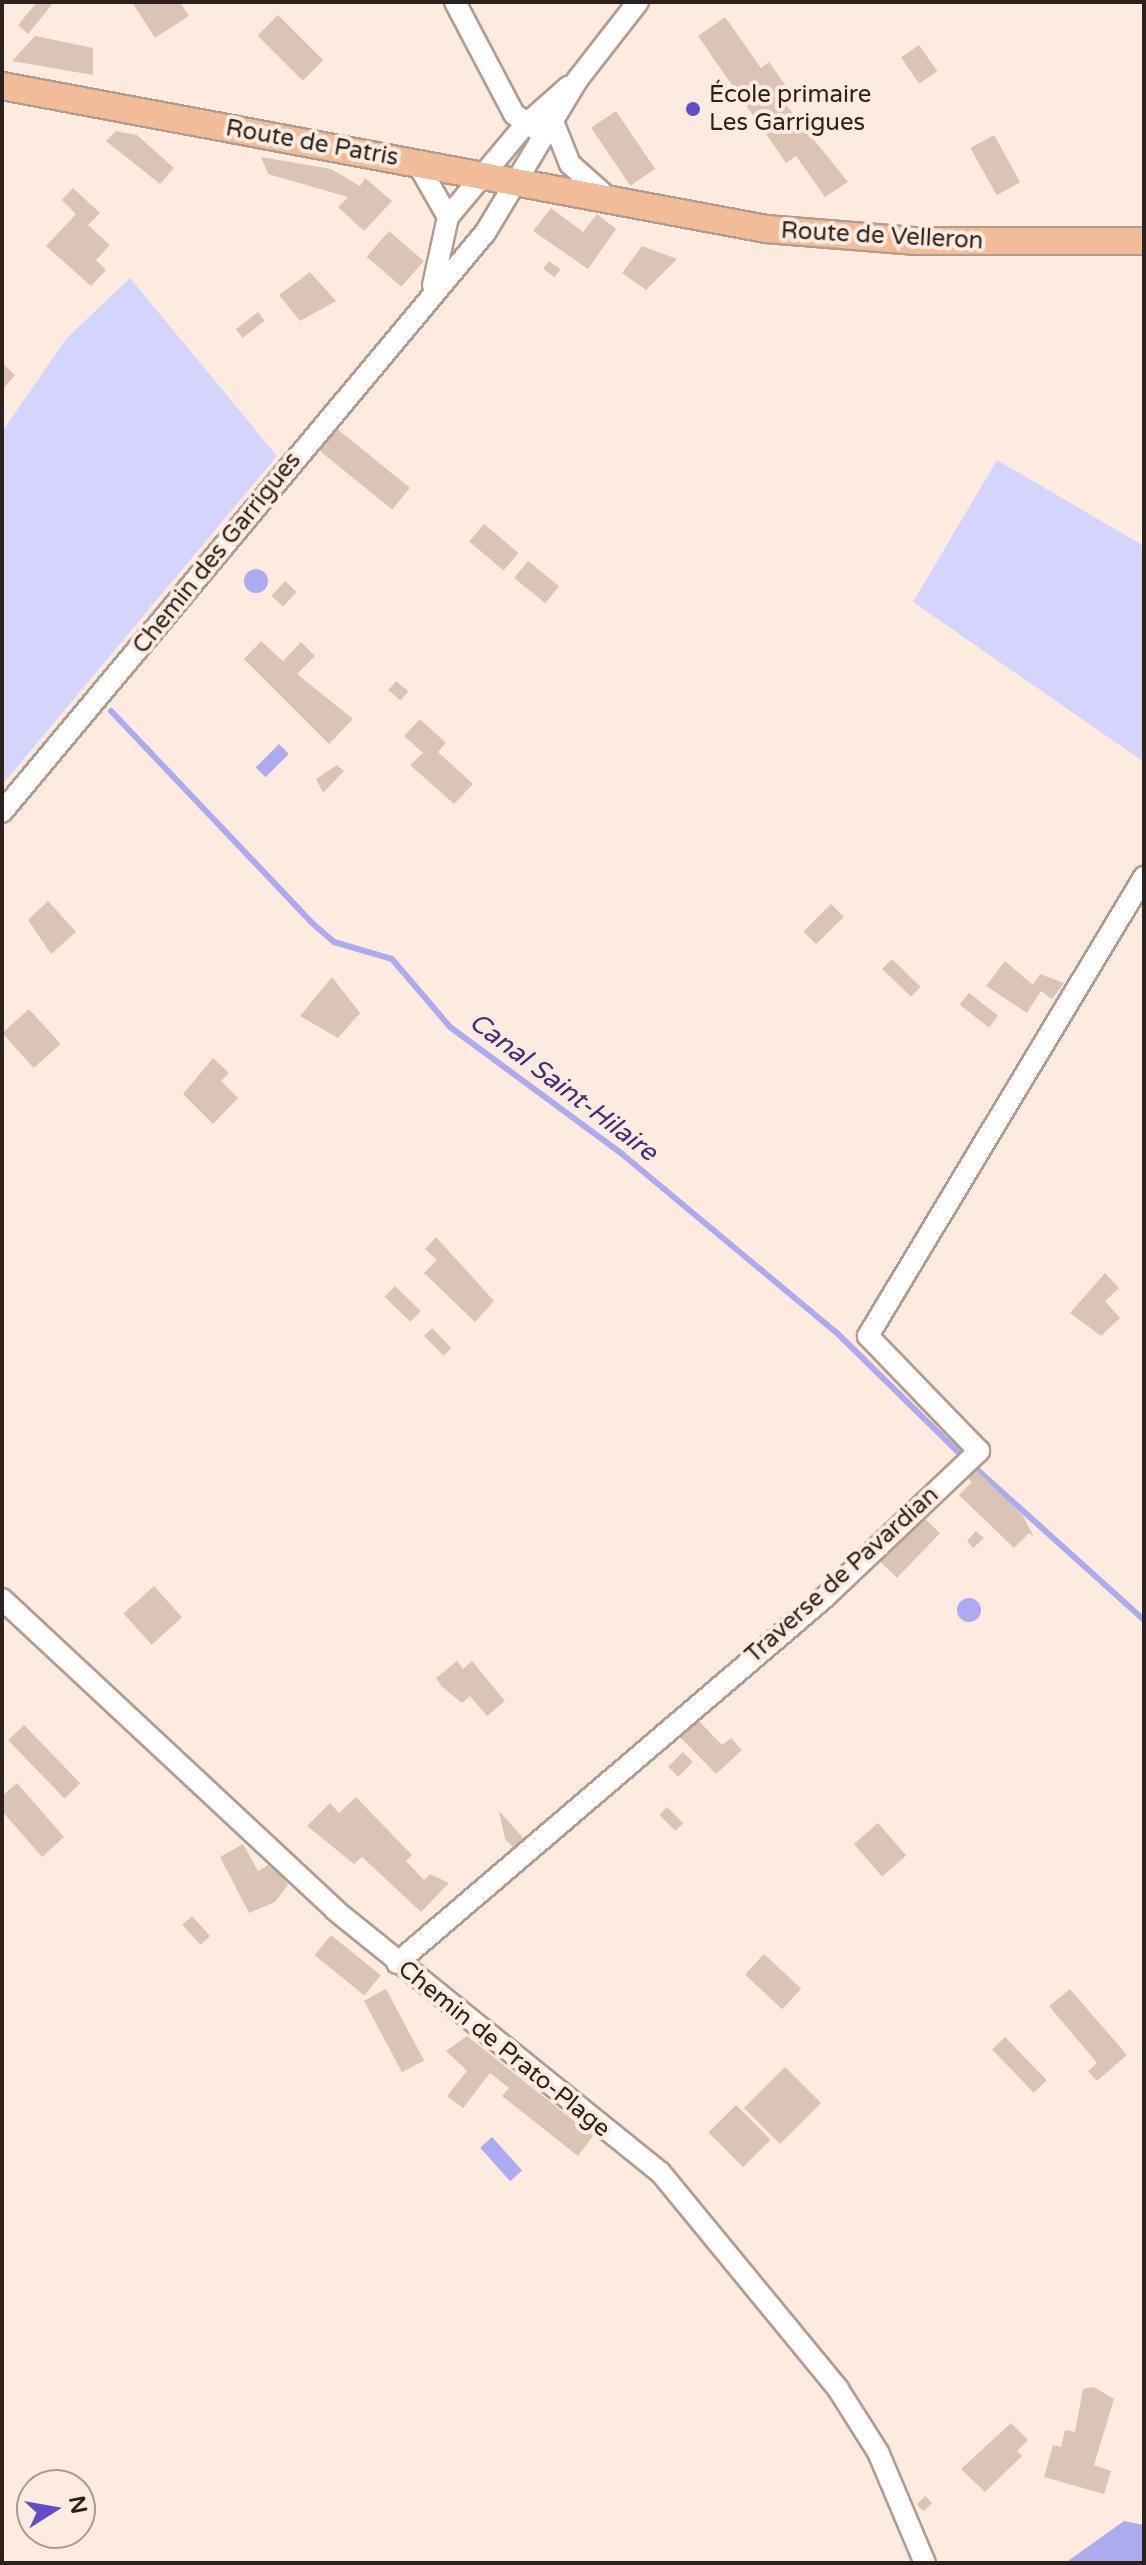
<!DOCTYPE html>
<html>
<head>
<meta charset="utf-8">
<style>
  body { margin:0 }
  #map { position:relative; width:1146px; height:2565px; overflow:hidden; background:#feebe0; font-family:"Varela Round",sans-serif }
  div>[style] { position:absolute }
  .green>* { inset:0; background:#d4d4fc }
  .water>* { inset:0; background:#adabf0; transform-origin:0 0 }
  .round { border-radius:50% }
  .stream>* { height:6px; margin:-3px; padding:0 3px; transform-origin:3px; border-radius:3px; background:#adabf0 }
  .building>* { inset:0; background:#dbc4b6; transform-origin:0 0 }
  .roads { filter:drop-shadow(2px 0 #b29c8f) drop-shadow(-2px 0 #b29c8f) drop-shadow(0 2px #b29c8f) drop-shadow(0 -2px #b29c8f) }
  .minor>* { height:20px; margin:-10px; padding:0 10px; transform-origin:10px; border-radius:10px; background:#fff }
  .major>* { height:26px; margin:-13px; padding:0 13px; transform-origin:13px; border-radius:13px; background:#f3bc98 }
  .dots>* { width:22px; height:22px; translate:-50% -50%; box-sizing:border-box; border:4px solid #feebe0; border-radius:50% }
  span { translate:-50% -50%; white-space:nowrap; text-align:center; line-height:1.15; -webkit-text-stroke:8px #feebe0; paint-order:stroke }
  .poi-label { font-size:24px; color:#2b221d }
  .left { translate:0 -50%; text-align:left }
  .street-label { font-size:24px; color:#2b221d }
  .water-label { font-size:26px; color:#3b2f7e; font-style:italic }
  .frame { position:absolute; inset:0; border:4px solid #2b221d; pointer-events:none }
  .north { position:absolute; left:16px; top:2469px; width:80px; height:80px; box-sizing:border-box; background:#feebe0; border:2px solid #aa9b92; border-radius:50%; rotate:79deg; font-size:22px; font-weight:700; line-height:32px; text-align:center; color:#2b221d }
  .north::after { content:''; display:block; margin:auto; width:28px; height:36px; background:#614ec6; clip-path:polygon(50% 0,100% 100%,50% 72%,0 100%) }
</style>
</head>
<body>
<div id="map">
  <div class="green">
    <div style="clip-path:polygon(130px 278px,277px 456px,2px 785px,2px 432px,66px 339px)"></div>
    <div style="clip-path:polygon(997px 460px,1144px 546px,1144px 762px,913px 602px)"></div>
  </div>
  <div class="water">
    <div class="round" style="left:244px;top:569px;width:24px;height:24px"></div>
    <div style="left:279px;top:744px;width:14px;height:33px;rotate:45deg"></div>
    <div class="round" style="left:957px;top:1598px;width:24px;height:24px"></div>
    <div style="left:492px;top:2137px;width:45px;height:16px;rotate:48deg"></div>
    <div style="clip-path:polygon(1124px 2521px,1144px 2525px,1144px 2563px,1065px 2563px)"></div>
  </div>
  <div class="stream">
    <div style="left:111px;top:711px;width:291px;rotate:46.5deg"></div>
    <div style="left:311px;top:922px;width:30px;rotate:41deg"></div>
    <div style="left:334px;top:942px;width:60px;rotate:16.3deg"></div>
    <div style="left:392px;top:959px;width:89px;rotate:49.5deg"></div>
    <div style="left:450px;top:1027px;width:214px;rotate:36.4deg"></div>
    <div style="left:622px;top:1154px;width:278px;rotate:39.8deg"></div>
    <div style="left:836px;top:1332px;width:180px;rotate:44.5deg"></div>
    <div style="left:972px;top:1465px;width:232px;rotate:42deg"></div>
  </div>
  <div class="building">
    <div style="clip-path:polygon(37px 2px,54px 2px,28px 34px,18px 25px)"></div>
    <div style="clip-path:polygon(132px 2px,180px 2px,189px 16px,155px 38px)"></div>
    <div style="left:278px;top:15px;width:64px;height:29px;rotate:45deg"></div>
    <div style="clip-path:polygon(725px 17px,761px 68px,769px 62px,791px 93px,782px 100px,848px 182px,825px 197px,796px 156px,786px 163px,698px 36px)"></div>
    <div style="clip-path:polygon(35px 36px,93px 48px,93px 75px,12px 61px)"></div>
    <div style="left:919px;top:45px;width:32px;height:22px;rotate:55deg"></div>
    <div style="left:616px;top:111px;width:70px;height:30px;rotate:56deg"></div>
    <div style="clip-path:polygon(116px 131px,137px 135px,174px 168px,160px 184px,106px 141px)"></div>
    <div style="left:994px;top:135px;width:54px;height:27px;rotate:61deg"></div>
    <div style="clip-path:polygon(261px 157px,331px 169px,360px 186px,365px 178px,392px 201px,364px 231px,338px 207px,348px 197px,268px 174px)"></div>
    <div style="clip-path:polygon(73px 188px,100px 213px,88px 225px,110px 245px,96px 260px,106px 270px,91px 286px,46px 246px,76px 214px,62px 200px)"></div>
    <div style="clip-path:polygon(551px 208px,583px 232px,597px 214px,616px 229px,588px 269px,533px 231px)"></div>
    <div style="left:389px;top:231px;width:46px;height:34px;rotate:41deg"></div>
    <div style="clip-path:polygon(642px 246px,677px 259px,646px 290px,622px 273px)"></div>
    <div style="left:549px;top:261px;width:14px;height:10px;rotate:36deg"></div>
    <div style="clip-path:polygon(310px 272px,336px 301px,300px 321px,279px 295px)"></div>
    <div style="left:258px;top:312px;width:11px;height:28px;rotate:52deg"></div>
    <div style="clip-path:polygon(2px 363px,15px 375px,2px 390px)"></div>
    <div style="left:336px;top:428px;width:95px;height:28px;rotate:39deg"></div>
    <div style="left:484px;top:524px;width:45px;height:23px;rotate:40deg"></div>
    <div style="left:528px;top:561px;width:40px;height:22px;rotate:39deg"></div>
    <div style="left:285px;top:581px;width:16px;height:20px;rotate:43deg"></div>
    <div style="clip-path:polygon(261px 641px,283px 661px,301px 642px,315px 656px,297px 674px,353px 719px,329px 744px,244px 659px)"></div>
    <div style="left:396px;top:681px;width:16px;height:12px;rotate:40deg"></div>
    <div style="clip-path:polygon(420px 719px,446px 743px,438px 752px,473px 784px,454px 804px,410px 765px,423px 753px,404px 736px)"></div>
    <div style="clip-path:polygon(337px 765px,344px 771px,323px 793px,316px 779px)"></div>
    <div style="clip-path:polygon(48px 901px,76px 932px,51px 954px,28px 920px)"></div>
    <div style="left:831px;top:904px;width:18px;height:39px;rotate:45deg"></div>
    <div style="left:892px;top:959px;width:40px;height:14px;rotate:44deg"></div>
    <div style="clip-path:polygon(1005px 961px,1033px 985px,1040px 974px,1064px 983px,1052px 999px,1041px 991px,1027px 1013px,986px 986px)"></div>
    <div style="clip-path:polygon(332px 977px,360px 1013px,338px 1038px,300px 1016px)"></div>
    <div style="left:969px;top:993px;width:37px;height:15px;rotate:38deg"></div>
    <div style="left:29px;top:1009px;width:47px;height:36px;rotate:48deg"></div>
    <div style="clip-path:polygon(213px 1058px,229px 1073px,221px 1081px,238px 1098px,213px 1124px,183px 1094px)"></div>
    <div style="clip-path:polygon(436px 1237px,494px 1301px,475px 1322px,424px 1273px,437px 1260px,425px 1249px)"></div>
    <div style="clip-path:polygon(1105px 1273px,1119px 1288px,1105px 1301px,1120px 1318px,1101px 1336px,1070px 1313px)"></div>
    <div style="left:395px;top:1286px;width:36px;height:15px;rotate:44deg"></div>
    <div style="left:432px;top:1328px;width:28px;height:11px;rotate:46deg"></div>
    <div style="clip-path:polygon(972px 1466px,1023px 1516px,1034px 1537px,1029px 1533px,1014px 1548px,959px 1495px,972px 1482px,964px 1475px)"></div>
    <div style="left:917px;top:1511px;width:32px;height:62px;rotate:44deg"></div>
    <div style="clip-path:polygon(976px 1531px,984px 1538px,973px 1548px,967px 1541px)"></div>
    <div style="left:154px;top:1586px;width:42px;height:41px;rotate:48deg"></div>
    <div style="clip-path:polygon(457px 1661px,463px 1669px,472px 1661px,505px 1701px,487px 1716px,470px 1696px,462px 1703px,442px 1687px,436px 1678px)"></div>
    <div style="clip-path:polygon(697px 1719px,722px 1745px,731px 1738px,742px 1750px,716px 1774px,678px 1735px)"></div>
    <div style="left:24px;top:1725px;width:81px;height:22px;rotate:46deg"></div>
    <div style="left:683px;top:1752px;width:14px;height:21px;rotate:45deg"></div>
    <div style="clip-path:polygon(17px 1783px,64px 1837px,42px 1857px,2px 1811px,2px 1796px)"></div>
    <div style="clip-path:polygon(356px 1797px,412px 1855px,406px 1861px,424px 1880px,430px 1874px,449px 1883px,421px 1912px,362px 1857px,354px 1864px,307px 1826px,330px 1803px,339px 1813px)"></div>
    <div style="left:667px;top:1807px;width:23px;height:11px;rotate:45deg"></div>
    <div style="clip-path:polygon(499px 1811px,525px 1840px,515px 1849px,505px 1839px)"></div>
    <div style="left:878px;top:1823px;width:43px;height:32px;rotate:49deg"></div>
    <div style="clip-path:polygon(243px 1844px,258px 1871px,272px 1863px,288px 1885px,275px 1902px,249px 1913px,220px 1857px)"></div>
    <div style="left:192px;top:1916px;width:27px;height:13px;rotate:48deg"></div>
    <div style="left:331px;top:1935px;width:64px;height:26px;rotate:39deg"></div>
    <div style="left:764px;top:1954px;width:51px;height:28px;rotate:43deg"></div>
    <div style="left:386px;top:1989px;width:81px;height:25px;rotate:62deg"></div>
    <div style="clip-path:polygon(1070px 1989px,1127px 2055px,1097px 2081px,1088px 2071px,1097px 2063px,1049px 2006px)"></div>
    <div style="clip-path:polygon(467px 2036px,593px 2136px,578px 2156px,502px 2096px,509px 2088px,490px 2073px,463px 2108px,447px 2096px,467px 2071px,446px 2051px)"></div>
    <div style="left:1005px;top:2037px;width:60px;height:18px;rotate:46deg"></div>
    <div style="left:785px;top:2067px;width:51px;height:58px;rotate:45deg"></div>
    <div style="left:736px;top:2105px;width:49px;height:39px;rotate:45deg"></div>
    <div style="clip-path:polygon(1094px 2387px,1114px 2399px,1094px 2465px,1111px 2471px,1104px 2494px,1044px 2477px,1053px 2445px,1061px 2447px,1065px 2430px,1075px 2432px,1083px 2389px)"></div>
    <div style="clip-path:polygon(1011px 2423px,1028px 2440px,1017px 2451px,1022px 2456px,985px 2492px,961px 2469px)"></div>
    <div style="left:925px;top:2496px;width:10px;height:12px;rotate:45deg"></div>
  </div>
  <div class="roads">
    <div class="minor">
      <div style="left:455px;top:2px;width:127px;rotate:62.2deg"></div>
      <div style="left:514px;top:114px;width:28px;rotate:35deg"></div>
      <div style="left:554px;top:124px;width:43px;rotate:68.2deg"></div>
      <div style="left:570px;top:164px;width:48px;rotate:41.6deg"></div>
      <div style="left:416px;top:161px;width:64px;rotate:60.3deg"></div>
      <div style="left:448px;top:217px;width:70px;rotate:102.4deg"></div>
      <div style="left:448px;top:217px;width:119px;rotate:-50.1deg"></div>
      <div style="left:524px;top:126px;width:60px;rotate:-41.6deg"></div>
      <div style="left:2px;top:812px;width:754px;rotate:-50.17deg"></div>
      <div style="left:485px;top:233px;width:180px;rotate:-58.9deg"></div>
      <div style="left:578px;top:79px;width:98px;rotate:-52.1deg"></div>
      <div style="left:2px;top:1599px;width:456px;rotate:43deg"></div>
      <div style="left:335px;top:1910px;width:417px;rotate:38.9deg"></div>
      <div style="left:660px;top:2172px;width:281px;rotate:50.6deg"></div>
      <div style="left:838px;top:2389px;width:75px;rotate:57.6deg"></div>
      <div style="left:878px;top:2452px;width:121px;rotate:67.1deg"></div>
      <div style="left:397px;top:1963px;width:562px;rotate:-40.52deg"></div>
      <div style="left:824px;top:1598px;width:214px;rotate:-43.5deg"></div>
      <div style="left:979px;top:1451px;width:160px;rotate:-134deg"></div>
      <div style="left:868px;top:1336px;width:536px;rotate:-58.98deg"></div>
    </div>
    <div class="major">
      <div style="left:2px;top:86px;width:777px;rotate:10.6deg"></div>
      <div style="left:766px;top:229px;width:148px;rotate:4.6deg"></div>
      <div style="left:914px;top:241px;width:230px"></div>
    </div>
  </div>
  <div class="dots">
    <div style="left:693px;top:109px;background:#614ec6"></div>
  </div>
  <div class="poi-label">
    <span class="left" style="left:709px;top:109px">École primaire<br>Les Garrigues</span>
  </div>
  <div class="street-label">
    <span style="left:312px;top:143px;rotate:10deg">Route de Patris</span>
    <span style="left:882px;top:236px;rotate:3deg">Route de Velleron</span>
    <span style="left:217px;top:553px;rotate:-51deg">Chemin des Garrigues</span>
    <span style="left:842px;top:1575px;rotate:-42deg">Traverse de Pavardian</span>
    <span style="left:504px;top:2049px;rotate:39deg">Chemin de Prato-Plage</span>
  </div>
  <div class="water-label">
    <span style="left:563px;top:1087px;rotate:37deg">Canal Saint-Hilaire</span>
  </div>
  <div class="frame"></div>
  <div class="north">N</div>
</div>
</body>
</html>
